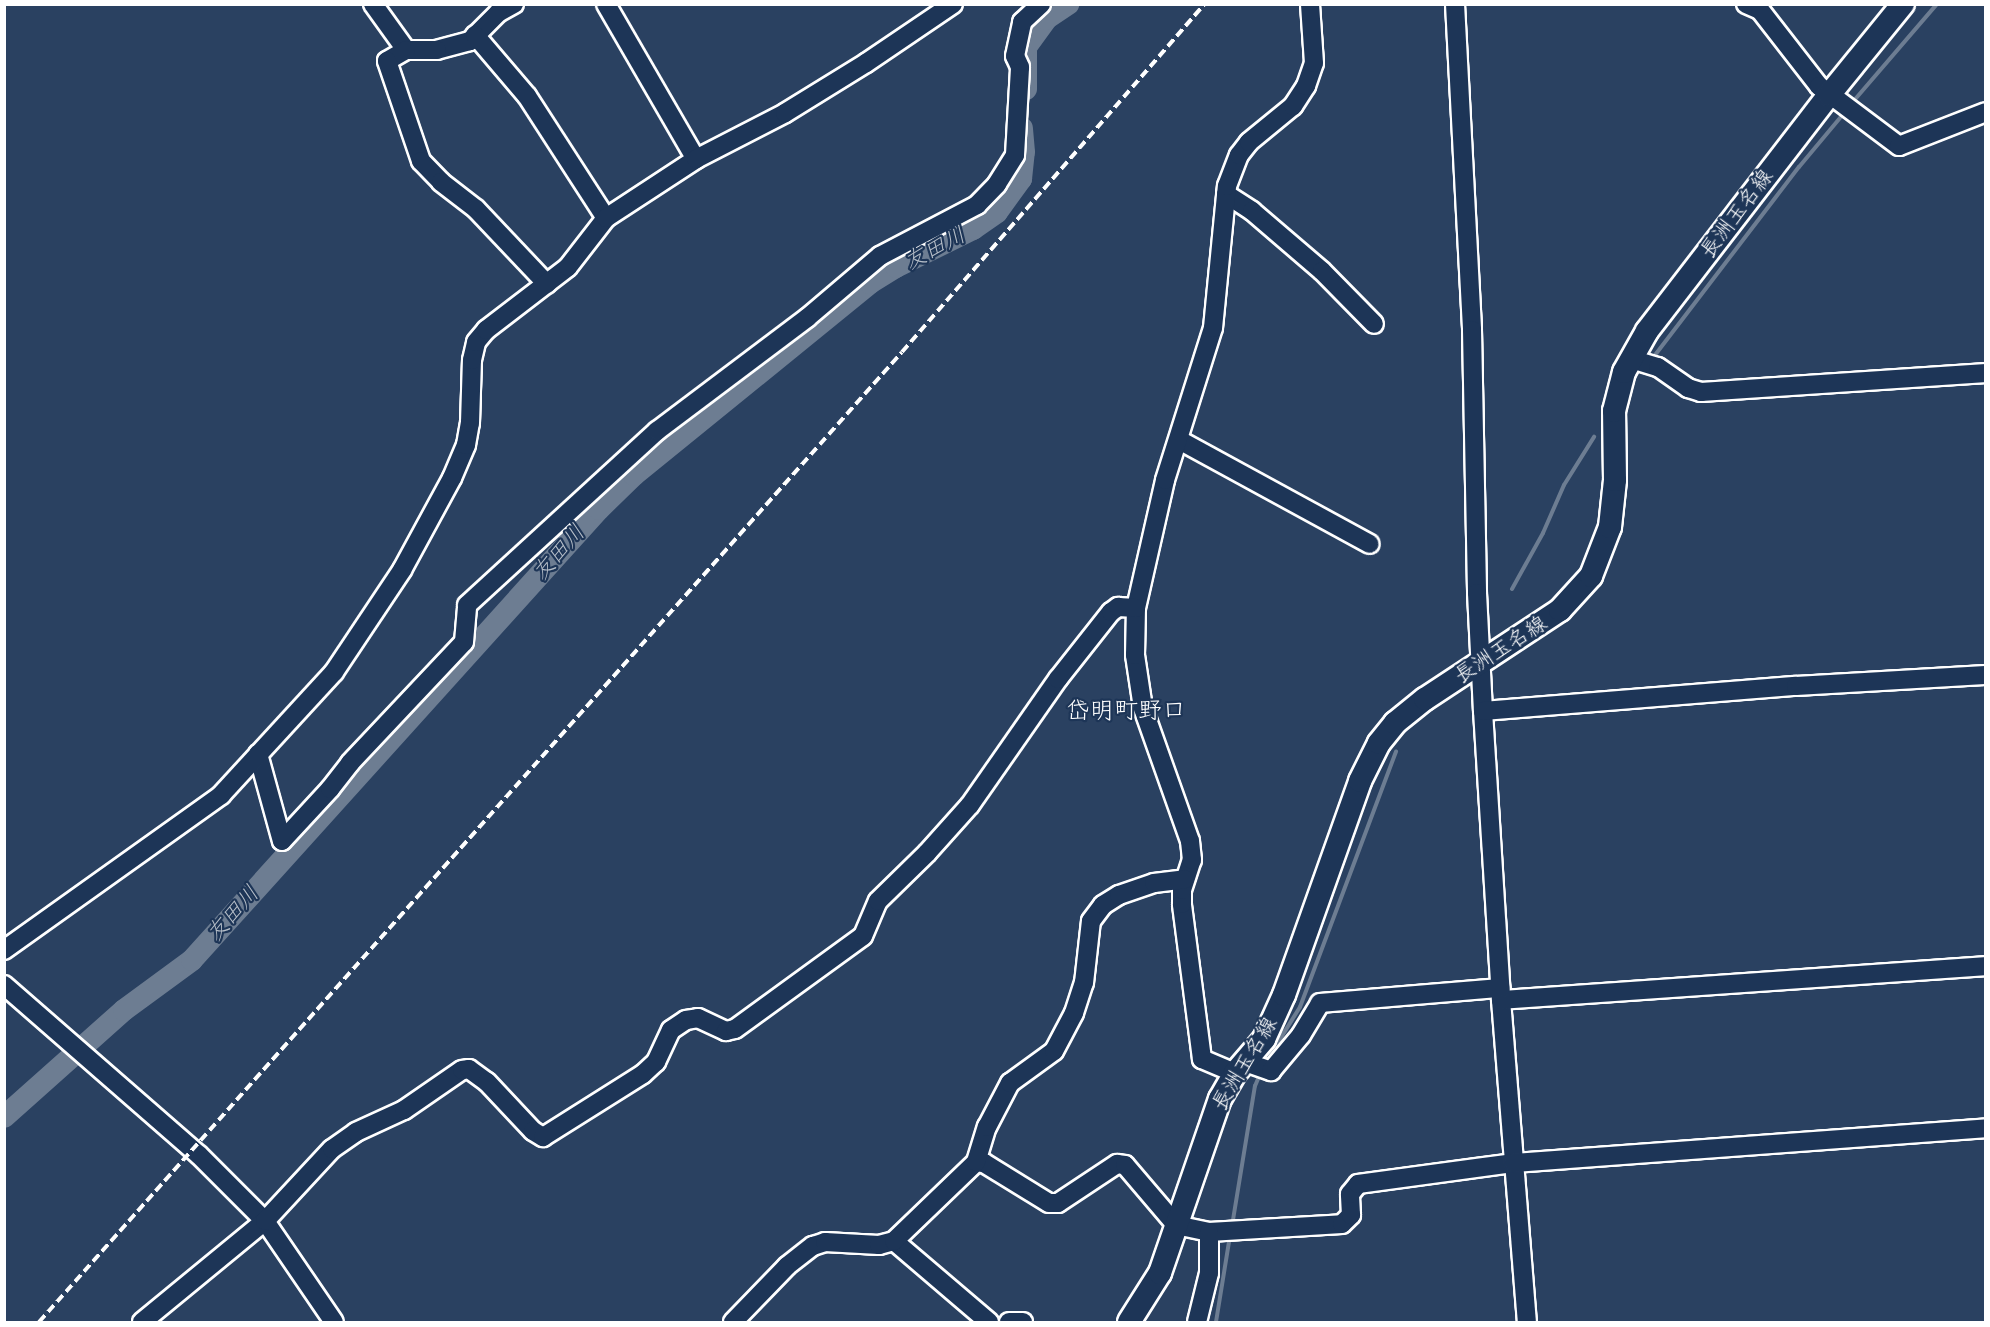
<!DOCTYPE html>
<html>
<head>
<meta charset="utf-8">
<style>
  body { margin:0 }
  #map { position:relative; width:1990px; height:1327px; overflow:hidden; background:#2a4161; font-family:"Architects Daughter","Klee One",sans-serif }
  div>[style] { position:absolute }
  .stream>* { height:4px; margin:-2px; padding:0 2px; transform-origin:2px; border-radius:2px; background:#6d7d92 }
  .river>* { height:22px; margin:-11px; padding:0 11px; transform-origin:11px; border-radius:11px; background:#6d7d92 }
  .roads { filter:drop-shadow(2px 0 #fff) drop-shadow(-2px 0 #fff) drop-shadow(0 2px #fff) drop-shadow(0 -2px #fff) }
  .minor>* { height:18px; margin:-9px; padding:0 9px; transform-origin:9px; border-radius:9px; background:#1d3557 }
  .major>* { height:22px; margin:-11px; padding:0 11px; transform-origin:11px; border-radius:11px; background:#1d3557 }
  .rail>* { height:4px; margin-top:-2px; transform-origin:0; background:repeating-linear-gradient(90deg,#fff 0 9px,transparent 0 13.5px) }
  span { translate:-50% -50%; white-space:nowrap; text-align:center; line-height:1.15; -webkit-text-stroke:4.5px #1d3557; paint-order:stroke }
  .street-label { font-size:21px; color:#fff }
  .water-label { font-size:22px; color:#b6bec8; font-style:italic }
  .quarter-label { font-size:24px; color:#fff }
  .frame { position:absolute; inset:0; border:6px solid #fff; pointer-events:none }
</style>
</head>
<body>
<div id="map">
  <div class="stream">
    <div style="left:1851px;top:104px;width:132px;rotate:-49.3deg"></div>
    <div style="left:1652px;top:359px;width:242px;rotate:-52.6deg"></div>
    <div style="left:1799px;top:167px;width:72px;rotate:-50.1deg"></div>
    <div style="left:1512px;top:589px;width:64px;rotate:-61deg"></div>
    <div style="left:1543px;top:533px;width:52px;rotate:-66.4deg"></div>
    <div style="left:1564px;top:485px;width:57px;rotate:-58deg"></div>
    <div style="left:1264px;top:1065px;width:68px;rotate:-58.2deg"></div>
    <div style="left:1300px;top:1007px;width:273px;rotate:-69.4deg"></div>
    <div style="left:1232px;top:1226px;width:142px;rotate:-80.7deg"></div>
    <div style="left:1255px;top:1086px;width:13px;rotate:-67deg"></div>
    <div style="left:1216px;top:1322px;width:87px;rotate:-80.8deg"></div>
  </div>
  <div class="river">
    <div style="left:1026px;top:89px;width:42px;rotate:-90deg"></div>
    <div style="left:1026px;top:47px;width:34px;rotate:-54deg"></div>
    <div style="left:1046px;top:19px;width:27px;rotate:-34deg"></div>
    <div style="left:4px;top:1117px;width:161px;rotate:-41.7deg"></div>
    <div style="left:124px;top:1010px;width:84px;rotate:-36.3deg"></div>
    <div style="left:192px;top:960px;width:607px;rotate:-47.94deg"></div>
    <div style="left:599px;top:509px;width:49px;rotate:-44.2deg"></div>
    <div style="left:634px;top:475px;width:304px;rotate:-39.1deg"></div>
    <div style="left:870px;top:283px;width:31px;rotate:-32deg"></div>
    <div style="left:896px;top:267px;width:86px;rotate:-26.3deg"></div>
    <div style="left:973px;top:229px;width:29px;rotate:-35deg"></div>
    <div style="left:997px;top:212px;width:41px;rotate:-54deg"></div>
    <div style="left:1021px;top:179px;width:27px;rotate:-84deg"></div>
    <div style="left:1024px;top:152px;width:24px;rotate:-95deg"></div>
  </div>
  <div class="roads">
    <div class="minor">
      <div style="left:373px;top:4px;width:57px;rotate:54.3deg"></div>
      <div style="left:514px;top:4px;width:18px;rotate:151deg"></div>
      <div style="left:498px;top:13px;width:40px;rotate:135deg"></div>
      <div style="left:470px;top:41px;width:34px;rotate:165deg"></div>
      <div style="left:437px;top:50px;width:31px;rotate:180deg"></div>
      <div style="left:406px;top:50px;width:22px;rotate:150deg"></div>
      <div style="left:387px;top:61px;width:106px;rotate:71.2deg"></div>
      <div style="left:421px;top:161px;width:29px;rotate:46deg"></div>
      <div style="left:441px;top:182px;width:44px;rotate:37.6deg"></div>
      <div style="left:476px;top:209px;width:103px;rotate:46.6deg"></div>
      <div style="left:606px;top:4px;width:179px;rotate:59.9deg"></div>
      <div style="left:1455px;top:4px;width:326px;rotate:87deg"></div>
      <div style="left:1472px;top:330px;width:263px;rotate:88.9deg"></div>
      <div style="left:1477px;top:593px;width:118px;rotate:87.1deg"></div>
      <div style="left:1483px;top:711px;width:290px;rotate:86.4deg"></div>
      <div style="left:1501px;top:1000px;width:323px;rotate:85.4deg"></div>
      <div style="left:1746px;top:4px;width:15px;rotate:23deg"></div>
      <div style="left:1760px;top:10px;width:96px;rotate:52.2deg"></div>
      <div style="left:1819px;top:86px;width:100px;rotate:36.9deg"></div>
      <div style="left:1899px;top:146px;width:93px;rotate:-21.3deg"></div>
      <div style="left:475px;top:35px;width:80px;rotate:49.6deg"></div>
      <div style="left:527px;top:96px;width:145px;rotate:57.1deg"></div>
      <div style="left:1226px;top:194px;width:31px;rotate:33deg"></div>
      <div style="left:1252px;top:211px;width:92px;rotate:40.6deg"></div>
      <div style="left:1322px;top:271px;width:74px;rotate:45.5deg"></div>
      <div style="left:1631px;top:359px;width:28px;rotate:17deg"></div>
      <div style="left:1658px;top:367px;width:37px;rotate:35deg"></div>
      <div style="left:1688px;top:388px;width:14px;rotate:17deg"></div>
      <div style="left:1701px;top:392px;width:286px;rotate:-3.8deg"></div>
      <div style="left:1179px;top:440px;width:217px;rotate:28.6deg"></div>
      <div style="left:1483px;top:711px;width:314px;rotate:-4.6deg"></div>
      <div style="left:1796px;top:686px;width:190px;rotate:-3.3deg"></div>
      <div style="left:258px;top:754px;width:90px;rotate:74.6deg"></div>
      <div style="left:282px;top:841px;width:71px;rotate:-47.3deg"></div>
      <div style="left:330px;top:789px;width:33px;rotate:-52deg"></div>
      <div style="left:350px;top:763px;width:166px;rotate:-46.7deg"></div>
      <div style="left:464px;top:642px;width:37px;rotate:-85deg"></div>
      <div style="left:467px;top:605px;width:258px;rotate:-42.5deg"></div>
      <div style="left:657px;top:431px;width:188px;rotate:-37deg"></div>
      <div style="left:807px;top:318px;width:96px;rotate:-40.3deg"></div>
      <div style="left:880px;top:256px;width:110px;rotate:-27.7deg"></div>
      <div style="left:977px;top:205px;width:29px;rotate:-46deg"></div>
      <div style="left:997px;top:184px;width:34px;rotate:-58deg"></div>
      <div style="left:1015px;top:155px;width:88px;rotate:-86.7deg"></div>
      <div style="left:1020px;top:67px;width:12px;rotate:-114deg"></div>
      <div style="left:1015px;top:56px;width:35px;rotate:-78deg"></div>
      <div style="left:1022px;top:22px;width:26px;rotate:-43deg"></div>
      <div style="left:4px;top:950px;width:267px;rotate:-35.5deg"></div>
      <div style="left:221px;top:795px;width:167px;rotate:-47.4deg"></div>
      <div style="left:334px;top:672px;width:123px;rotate:-56.3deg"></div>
      <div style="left:402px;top:570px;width:105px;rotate:-61.5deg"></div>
      <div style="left:452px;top:478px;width:36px;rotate:-67deg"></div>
      <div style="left:466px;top:445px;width:22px;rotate:-80deg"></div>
      <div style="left:470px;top:423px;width:63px;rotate:-88.2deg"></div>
      <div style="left:472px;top:360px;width:18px;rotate:-77deg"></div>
      <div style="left:476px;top:342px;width:16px;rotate:-50deg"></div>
      <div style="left:486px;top:330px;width:103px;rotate:-37.5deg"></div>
      <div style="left:568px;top:267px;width:62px;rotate:-52.2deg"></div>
      <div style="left:606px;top:218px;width:108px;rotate:-33.2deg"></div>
      <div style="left:696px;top:159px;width:100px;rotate:-27.3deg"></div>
      <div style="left:785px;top:113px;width:95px;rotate:-31.7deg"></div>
      <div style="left:866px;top:63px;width:105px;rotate:-34.1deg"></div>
      <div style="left:4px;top:985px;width:259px;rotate:41.1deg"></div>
      <div style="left:199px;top:1155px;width:93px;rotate:45deg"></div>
      <div style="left:265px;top:1221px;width:122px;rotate:55.7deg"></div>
      <div style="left:1501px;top:1000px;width:486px;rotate:-4deg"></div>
      <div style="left:1245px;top:1062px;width:28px;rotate:19deg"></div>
      <div style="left:1271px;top:1071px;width:47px;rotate:-50.2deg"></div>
      <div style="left:1301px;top:1035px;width:37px;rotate:-59deg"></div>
      <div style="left:1320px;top:1003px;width:181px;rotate:-4.8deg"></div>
      <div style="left:1235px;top:1073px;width:36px;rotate:-157deg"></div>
      <div style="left:1202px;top:1059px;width:156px;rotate:-97.4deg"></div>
      <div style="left:1182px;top:904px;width:14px;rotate:-90deg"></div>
      <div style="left:1182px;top:890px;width:32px;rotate:-72deg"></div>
      <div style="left:1192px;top:860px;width:19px;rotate:-96deg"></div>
      <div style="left:1190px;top:841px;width:141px;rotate:-109.5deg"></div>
      <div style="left:1143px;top:708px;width:54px;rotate:-98.6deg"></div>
      <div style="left:1135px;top:655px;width:47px;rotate:-88.8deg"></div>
      <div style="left:1136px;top:608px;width:131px;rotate:-77.2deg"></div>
      <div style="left:1165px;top:480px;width:159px;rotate:-72.5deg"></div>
      <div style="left:1213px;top:328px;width:143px;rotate:-84.4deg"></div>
      <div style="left:1227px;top:186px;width:33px;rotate:-69deg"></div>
      <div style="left:1239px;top:155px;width:16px;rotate:-52deg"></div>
      <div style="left:1249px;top:142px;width:57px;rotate:-39.3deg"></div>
      <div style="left:1293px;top:106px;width:24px;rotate:-57deg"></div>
      <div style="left:1306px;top:86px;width:24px;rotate:-71deg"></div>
      <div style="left:1314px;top:63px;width:59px;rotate:-93.9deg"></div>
      <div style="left:976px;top:1162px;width:8px;rotate:7deg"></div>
      <div style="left:984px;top:1163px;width:76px;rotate:31.6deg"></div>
      <div style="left:1049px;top:1203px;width:9px"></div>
      <div style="left:1058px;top:1203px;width:71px;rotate:-33.5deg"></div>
      <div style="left:1117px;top:1164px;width:8px;rotate:7deg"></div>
      <div style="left:1125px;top:1165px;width:79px;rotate:49.6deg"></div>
      <div style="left:1176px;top:1225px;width:34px;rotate:12deg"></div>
      <div style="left:1209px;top:1232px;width:133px;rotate:-3.4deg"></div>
      <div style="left:1342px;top:1224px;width:13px;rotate:-45deg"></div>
      <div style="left:1351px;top:1215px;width:21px;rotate:-93deg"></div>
      <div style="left:1350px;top:1194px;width:13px;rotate:-51deg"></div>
      <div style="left:1358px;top:1184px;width:156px;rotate:-7.7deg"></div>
      <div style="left:1513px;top:1163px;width:474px;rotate:-4.2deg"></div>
      <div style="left:894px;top:1241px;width:125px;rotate:40.5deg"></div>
      <div style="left:142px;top:1322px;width:159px;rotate:-39.4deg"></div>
      <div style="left:265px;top:1221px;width:98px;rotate:-47.1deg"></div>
      <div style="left:332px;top:1149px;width:29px;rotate:-35deg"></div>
      <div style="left:356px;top:1132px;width:53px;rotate:-24.6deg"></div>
      <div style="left:404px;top:1110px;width:70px;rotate:-34.6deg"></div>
      <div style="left:462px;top:1070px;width:7px;rotate:-8deg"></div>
      <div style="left:469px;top:1069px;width:22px;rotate:36deg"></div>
      <div style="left:487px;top:1082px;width:67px;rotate:46.8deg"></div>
      <div style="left:533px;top:1131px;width:12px;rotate:31deg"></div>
      <div style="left:543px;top:1137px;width:118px;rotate:-32.2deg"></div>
      <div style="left:643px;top:1074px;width:18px;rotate:-43deg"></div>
      <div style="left:656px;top:1062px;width:35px;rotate:-65deg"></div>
      <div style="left:671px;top:1030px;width:18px;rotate:-34deg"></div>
      <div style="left:686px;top:1020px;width:12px;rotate:-9deg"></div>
      <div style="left:698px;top:1018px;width:31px;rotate:25deg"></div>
      <div style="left:726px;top:1031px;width:9px;rotate:-13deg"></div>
      <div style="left:735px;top:1029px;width:158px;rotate:-36deg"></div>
      <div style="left:863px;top:936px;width:38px;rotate:-67deg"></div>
      <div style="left:878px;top:901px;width:69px;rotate:-44.4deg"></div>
      <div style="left:927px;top:853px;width:64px;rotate:-48.1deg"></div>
      <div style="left:970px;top:805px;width:154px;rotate:-55.1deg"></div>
      <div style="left:1058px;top:679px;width:85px;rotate:-51.7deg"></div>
      <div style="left:1111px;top:612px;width:9px;rotate:-36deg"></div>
      <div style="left:1118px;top:607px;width:18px;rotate:3deg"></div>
      <div style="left:733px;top:1322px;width:78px;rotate:-46deg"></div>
      <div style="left:787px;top:1266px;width:33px;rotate:-38deg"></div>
      <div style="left:813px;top:1246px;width:13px;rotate:-18deg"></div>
      <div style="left:825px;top:1242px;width:54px;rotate:3.2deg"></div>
      <div style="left:879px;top:1245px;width:16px;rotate:-15deg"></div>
      <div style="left:894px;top:1241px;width:114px;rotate:-43.9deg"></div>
      <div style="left:976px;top:1162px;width:37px;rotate:-73deg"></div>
      <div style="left:987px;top:1127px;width:50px;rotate:-62.4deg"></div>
      <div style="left:1010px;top:1083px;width:54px;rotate:-36deg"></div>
      <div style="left:1054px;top:1051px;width:43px;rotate:-62.2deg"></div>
      <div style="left:1074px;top:1013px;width:32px;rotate:-72deg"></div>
      <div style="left:1084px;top:983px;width:62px;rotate:-83.6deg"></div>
      <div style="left:1091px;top:921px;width:20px;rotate:-53deg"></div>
      <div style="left:1103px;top:905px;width:19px;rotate:-32deg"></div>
      <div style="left:1119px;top:895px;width:37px;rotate:-19deg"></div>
      <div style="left:1154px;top:883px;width:31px;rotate:-7deg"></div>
      <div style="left:1009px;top:1322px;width:14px"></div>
      <div style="left:1197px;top:1322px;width:50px;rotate:-76.2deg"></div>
      <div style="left:1209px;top:1273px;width:41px;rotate:-90deg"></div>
    </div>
    <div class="major">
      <div style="left:1129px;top:1322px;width:58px;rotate:-57.7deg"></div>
      <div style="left:1160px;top:1273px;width:184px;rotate:-71deg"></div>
      <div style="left:1220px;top:1099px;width:30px;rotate:-60deg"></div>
      <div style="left:1235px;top:1073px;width:45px;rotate:-49.5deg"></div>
      <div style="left:1264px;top:1039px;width:48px;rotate:-65.6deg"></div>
      <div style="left:1284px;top:995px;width:227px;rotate:-70.4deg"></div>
      <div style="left:1360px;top:781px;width:42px;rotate:-63.4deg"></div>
      <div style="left:1379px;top:743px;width:26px;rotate:-51deg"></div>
      <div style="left:1395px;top:723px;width:38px;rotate:-39deg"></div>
      <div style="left:1425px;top:699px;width:162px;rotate:-33.4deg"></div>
      <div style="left:1560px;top:610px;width:46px;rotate:-47.6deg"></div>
      <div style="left:1591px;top:576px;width:53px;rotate:-68.8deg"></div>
      <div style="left:1610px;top:527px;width:47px;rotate:-83.9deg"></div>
      <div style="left:1615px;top:480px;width:69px;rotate:-90.8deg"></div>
      <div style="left:1614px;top:411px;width:40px;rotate:-75.6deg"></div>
      <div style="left:1624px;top:372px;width:47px;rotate:-60.7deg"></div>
      <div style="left:1647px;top:331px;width:298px;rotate:-52.4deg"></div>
      <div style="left:1829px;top:95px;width:117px;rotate:-50.9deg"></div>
    </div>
  </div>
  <div class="rail">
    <div style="left:39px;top:1322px;width:1298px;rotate:-48.34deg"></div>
    <div style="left:902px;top:352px;width:461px;rotate:-49deg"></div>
  </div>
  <div class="street-label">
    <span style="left:1737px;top:214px;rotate:-53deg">長洲玉名線</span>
    <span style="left:1501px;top:650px;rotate:-33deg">長洲玉名線</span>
    <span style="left:1245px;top:1064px;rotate:-59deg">長洲玉名線</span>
  </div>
  <div class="water-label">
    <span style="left:935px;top:249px;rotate:-28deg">友田川</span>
    <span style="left:559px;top:553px;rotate:-48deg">友田川</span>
    <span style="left:233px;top:914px;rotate:-48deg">友田川</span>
  </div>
  <div class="quarter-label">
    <span style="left:1126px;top:712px">岱明町野口</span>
  </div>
  <div class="frame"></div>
</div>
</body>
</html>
